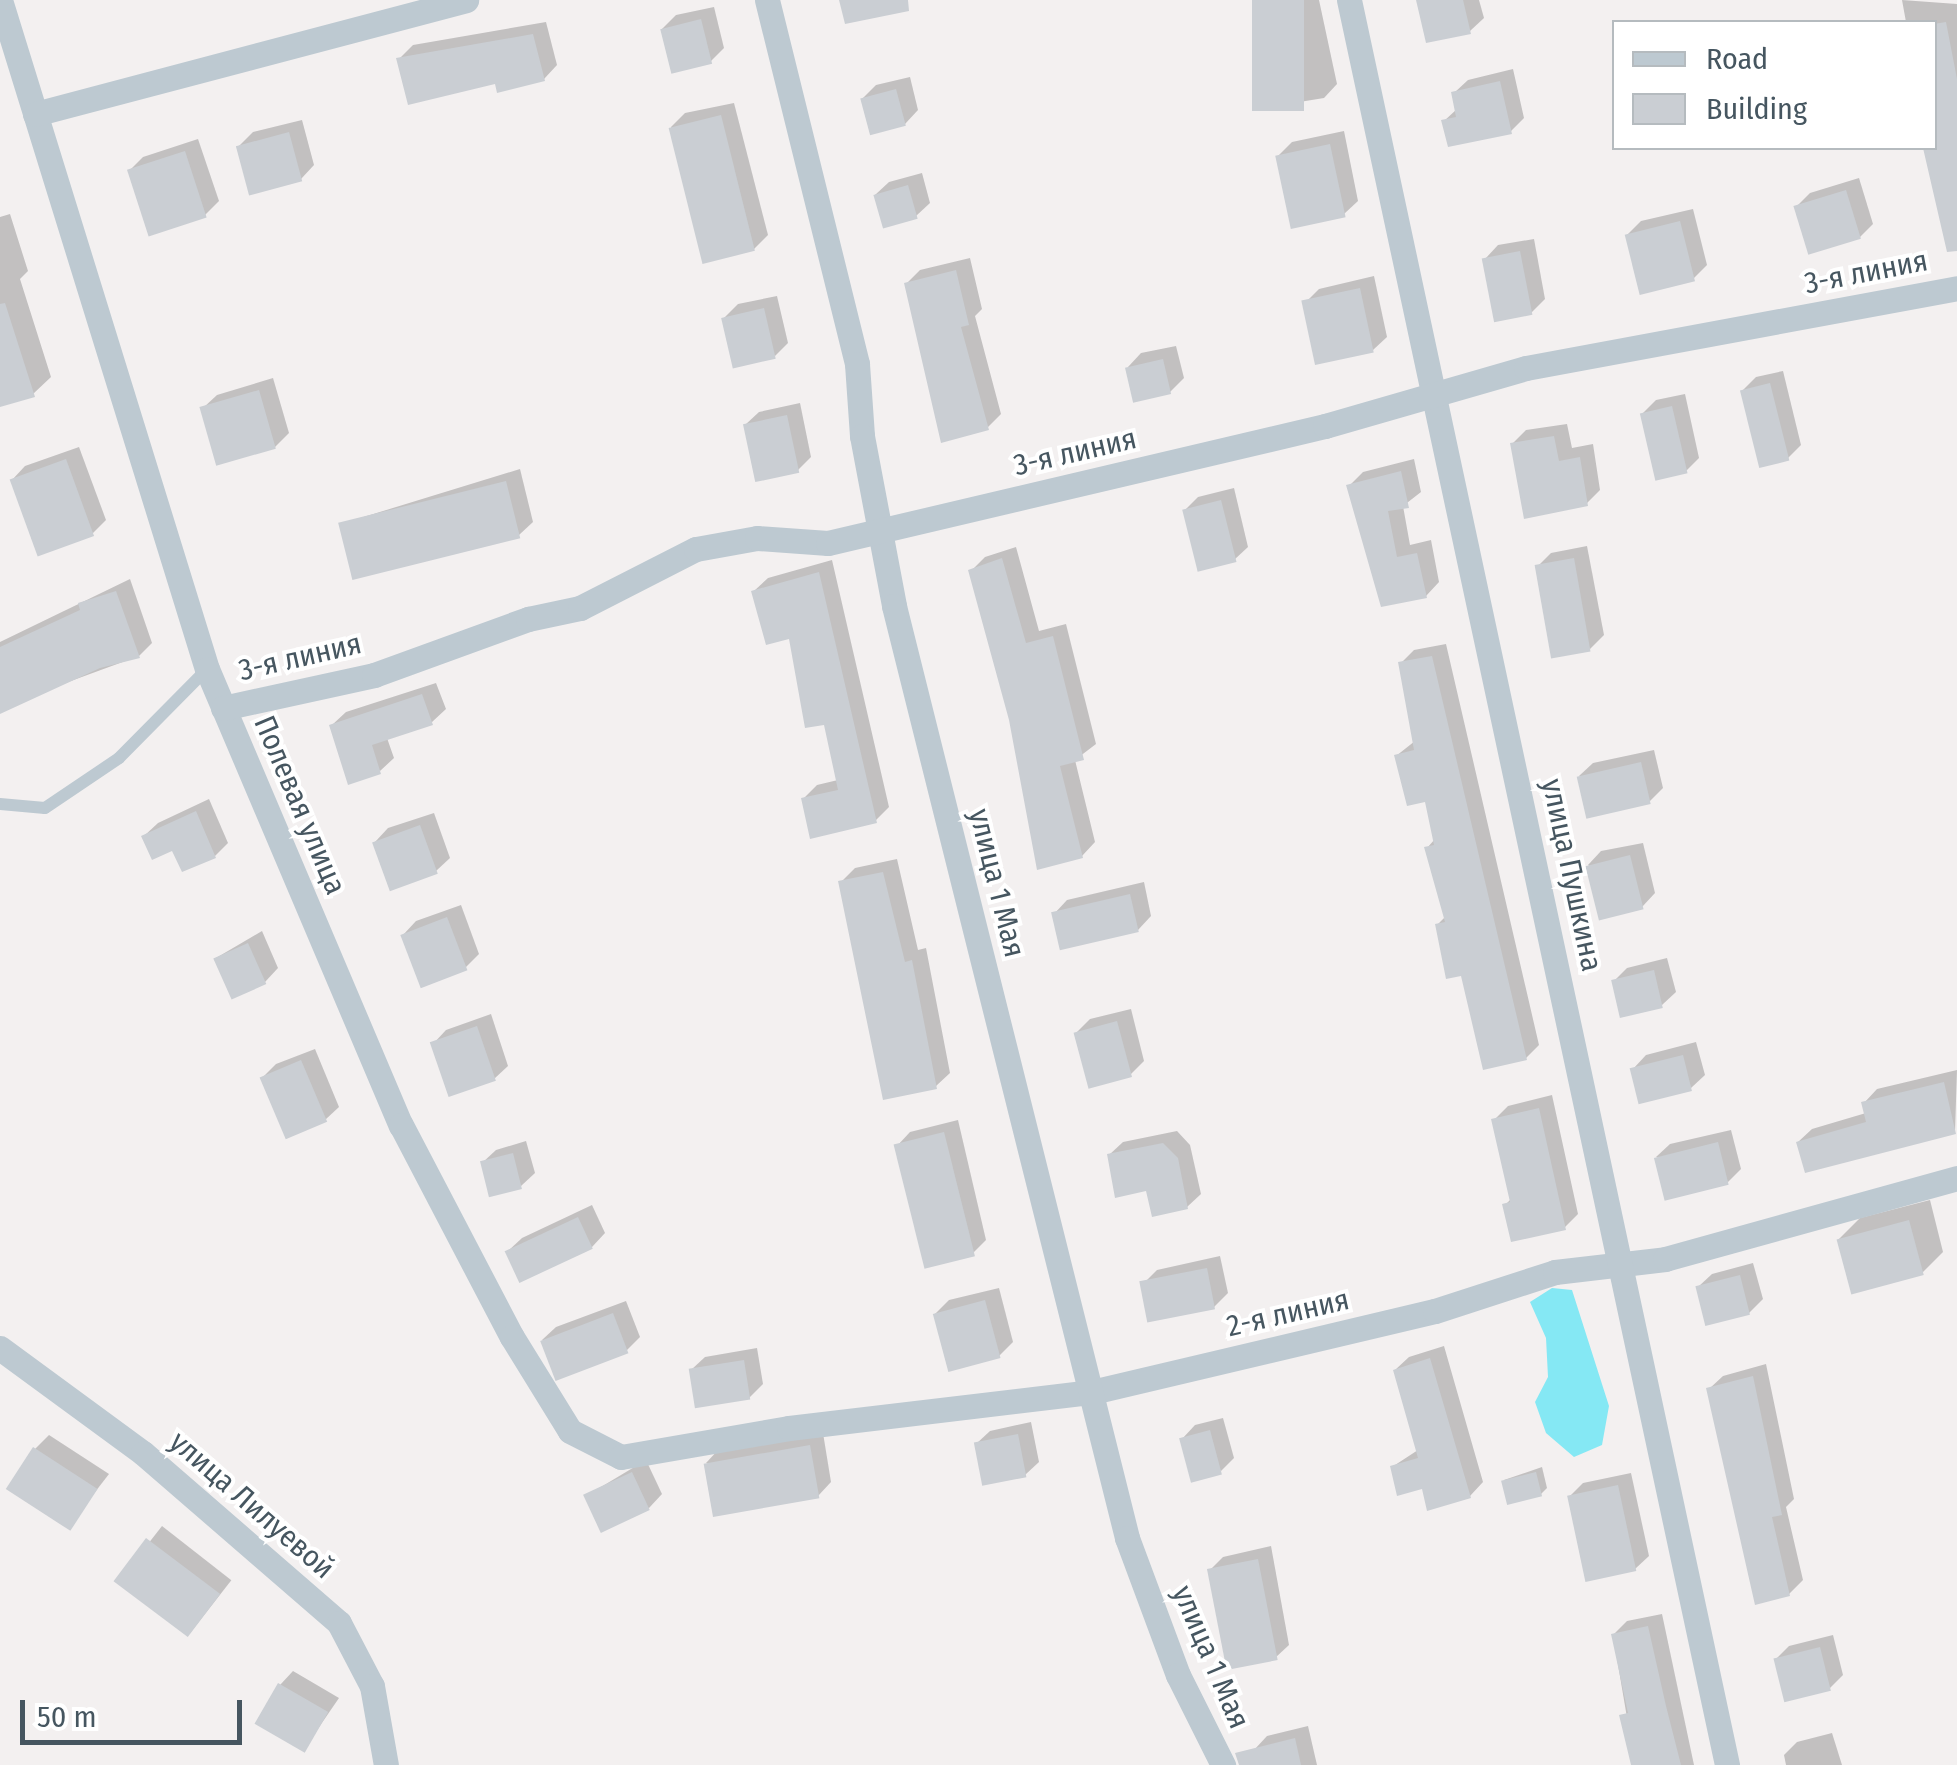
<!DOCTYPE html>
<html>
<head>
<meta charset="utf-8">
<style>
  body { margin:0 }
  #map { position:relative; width:1957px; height:1765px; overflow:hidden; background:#f3f0f0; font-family:"Fira Sans Condensed",sans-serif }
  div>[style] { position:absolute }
  .water>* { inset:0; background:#85e8f4 }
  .shadow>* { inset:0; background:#0003; transform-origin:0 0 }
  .building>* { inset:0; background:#caced3; transform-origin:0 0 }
  .lane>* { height:12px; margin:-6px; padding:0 6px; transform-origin:6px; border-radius:6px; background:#bdc9d1 }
  .street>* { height:25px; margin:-12.5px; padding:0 12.5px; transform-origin:12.5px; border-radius:12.5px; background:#bdc9d1 }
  span { translate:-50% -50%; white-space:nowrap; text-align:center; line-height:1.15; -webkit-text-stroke:8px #fff; paint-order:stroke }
  .street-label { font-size:30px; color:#465660 }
  .legend { position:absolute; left:1612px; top:20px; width:325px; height:130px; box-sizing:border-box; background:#fff; border:2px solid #b5bbbf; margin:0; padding:12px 18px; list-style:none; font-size:30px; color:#465660 }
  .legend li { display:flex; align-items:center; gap:20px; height:50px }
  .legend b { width:50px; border:2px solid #b5bbbf }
  .scale { position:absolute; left:20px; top:1700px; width:222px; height:45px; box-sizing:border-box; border:5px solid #465660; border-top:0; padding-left:12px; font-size:30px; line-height:35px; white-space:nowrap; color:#465660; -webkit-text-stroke:8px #fff; paint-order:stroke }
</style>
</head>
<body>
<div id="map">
  <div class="water">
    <div style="clip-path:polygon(1552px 1288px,1572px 1290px,1609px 1406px,1602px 1445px,1574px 1457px,1546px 1433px,1535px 1402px,1548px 1377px,1546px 1338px,1530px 1302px)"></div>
  </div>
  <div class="shadow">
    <div style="clip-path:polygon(1252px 0,1319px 0,1337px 84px,1324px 98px,1275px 106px)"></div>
    <div style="clip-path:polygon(1418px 0,1479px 0,1484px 18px,1470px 31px)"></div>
    <div style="clip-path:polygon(1902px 0,1957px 4px,1957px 224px,1944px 227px,1929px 148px,1934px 148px,1934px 22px,1906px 22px)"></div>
    <div style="clip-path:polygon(714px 7px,724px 48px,710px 62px,662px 29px,676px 15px)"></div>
    <div style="clip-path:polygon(546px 22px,557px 65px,544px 79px,496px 81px,399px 59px,413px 45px)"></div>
    <div style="clip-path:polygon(1513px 69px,1524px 118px,1510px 132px,1444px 121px,1457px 109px,1454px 93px,1468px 80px)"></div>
    <div style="clip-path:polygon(910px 77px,918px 110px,905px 124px,862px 99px,876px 85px)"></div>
    <div style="clip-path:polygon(734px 103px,768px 235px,754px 249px,680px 169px,671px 127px,685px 113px)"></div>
    <div style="clip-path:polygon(302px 120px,314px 165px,301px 179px,239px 146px,253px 132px)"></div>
    <div style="clip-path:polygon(1344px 131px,1358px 201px,1344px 214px,1278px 156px,1292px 142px)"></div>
    <div style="clip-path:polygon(198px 139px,219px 201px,205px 215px,130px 170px,143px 157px)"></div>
    <div style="clip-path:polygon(922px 173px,930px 203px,916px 216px,875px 195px,889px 182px)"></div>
    <div style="clip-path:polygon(1859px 178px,1873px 224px,1860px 237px,1796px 207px,1810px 193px)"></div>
    <div style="clip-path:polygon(1693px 209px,1707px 265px,1693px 279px,1627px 235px,1641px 221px)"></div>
    <div style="clip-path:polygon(10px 214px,28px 271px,20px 279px,51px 377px,33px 394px,0 404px,0 217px)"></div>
    <div style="clip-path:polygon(1534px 239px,1545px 299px,1531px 313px,1485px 259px,1498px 245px)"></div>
    <div style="clip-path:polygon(970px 258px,982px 309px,975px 316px,1001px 414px,987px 428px,906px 284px,920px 270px)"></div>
    <div style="clip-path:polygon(1374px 276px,1387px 337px,1373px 350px,1305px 303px,1319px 289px)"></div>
    <div style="clip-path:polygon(777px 296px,788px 343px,775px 356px,724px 318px,738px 304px)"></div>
    <div style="clip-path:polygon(1176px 346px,1184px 378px,1170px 392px,1128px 367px,1141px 353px)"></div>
    <div style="clip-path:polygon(1783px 371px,1801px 445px,1788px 458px,1742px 391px,1756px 377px)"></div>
    <div style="clip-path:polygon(273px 378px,289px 433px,275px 447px,203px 408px,217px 395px)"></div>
    <div style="clip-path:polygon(1685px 394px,1699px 458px,1686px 471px,1642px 414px,1656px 400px)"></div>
    <div style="clip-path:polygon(800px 403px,811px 457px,797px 471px,745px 425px,759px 412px)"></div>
    <div style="clip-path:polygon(1567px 424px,1572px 448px,1593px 444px,1600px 490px,1587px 503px,1512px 444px,1526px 430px)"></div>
    <div style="clip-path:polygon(79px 447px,106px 520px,92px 534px,12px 480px,25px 466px)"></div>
    <div style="clip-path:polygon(1414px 459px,1421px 492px,1403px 506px,1410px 545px,1431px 540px,1439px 582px,1426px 596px,1383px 605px,1349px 486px,1363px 472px)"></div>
    <div style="clip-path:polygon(520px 469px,533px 522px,519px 535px,343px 532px,357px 519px)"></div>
    <div style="clip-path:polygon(1234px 488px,1248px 547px,1234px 560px,1185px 510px,1198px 497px)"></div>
    <div style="clip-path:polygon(1587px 546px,1604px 635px,1590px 649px,1537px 567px,1551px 553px)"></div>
    <div style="clip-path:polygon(1016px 547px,1039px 631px,1066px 624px,1096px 744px,1075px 760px,1095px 842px,1082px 856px,1012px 719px,971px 571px,985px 557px)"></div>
    <div style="clip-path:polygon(832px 560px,889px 807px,876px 820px,803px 799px,817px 785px,838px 780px,826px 722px,791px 636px,754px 591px,768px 578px)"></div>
    <div style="clip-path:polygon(130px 579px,152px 643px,139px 656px,0 707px,0 642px)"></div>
    <div style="clip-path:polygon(1446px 644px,1539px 1045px,1526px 1058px,1437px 925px,1446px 916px,1427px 848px,1435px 839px,1427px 799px,1396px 756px,1415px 741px,1401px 663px,1414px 650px)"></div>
    <div style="clip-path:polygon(436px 683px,446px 709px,432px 722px,387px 738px,394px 758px,380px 771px,332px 725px,346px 712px)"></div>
    <div style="clip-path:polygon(1654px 750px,1663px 788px,1649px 802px,1579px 776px,1593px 763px)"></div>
    <div style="clip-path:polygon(209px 799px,228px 843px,215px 856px,144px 836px,158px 823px)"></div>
    <div style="clip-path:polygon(434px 813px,450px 858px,436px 871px,375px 842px,388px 828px)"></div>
    <div style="clip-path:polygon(1643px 843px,1655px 893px,1642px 907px,1588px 865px,1601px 851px)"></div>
    <div style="clip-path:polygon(897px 859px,918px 950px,926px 948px,950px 1073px,936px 1086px,841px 882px,855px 868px)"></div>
    <div style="clip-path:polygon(1144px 882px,1151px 916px,1138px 930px,1054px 914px,1067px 900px)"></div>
    <div style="clip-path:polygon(461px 905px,479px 954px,465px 968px,403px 935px,416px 921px)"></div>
    <div style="clip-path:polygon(262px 931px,278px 968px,265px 982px,216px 958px)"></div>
    <div style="clip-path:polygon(1667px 958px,1676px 992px,1662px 1005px,1613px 982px,1627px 968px)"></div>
    <div style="clip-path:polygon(1131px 1009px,1144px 1061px,1130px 1075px,1076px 1033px,1090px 1019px)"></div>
    <div style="clip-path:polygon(491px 1014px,508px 1066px,494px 1079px,433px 1044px,446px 1030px)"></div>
    <div style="clip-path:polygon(1696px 1042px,1705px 1075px,1691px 1088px,1633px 1069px,1646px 1055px)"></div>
    <div style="clip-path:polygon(315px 1049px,339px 1107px,325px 1120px,262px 1078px,276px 1064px)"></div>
    <div style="clip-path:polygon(1957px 1070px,1955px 1132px,1798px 1142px,1812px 1129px,1866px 1113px,1864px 1103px,1877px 1089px)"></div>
    <div style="clip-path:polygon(1552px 1095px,1578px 1214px,1564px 1228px,1505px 1205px,1512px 1198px,1494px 1120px,1508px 1106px)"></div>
    <div style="clip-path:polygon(958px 1120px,986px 1240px,972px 1254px,897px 1146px,910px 1132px)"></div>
    <div style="clip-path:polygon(1731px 1130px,1741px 1169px,1728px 1182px,1656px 1157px,1670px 1144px)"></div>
    <div style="clip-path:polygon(1177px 1131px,1190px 1145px,1201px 1194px,1187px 1207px,1148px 1188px,1109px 1155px,1123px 1142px)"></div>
    <div style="clip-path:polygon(526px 1141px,535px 1173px,521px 1186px,482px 1163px,496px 1150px)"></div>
    <div style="clip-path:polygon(1930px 1200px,1943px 1252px,1922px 1273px,1839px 1239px,1860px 1218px)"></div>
    <div style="clip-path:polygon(592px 1205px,605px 1233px,592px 1247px,508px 1251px,522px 1238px)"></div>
    <div style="clip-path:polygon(1220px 1256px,1228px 1293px,1214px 1307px,1143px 1284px,1157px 1270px)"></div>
    <div style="clip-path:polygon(1753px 1263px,1763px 1299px,1749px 1313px,1698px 1287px,1712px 1274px)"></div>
    <div style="clip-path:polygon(999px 1288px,1013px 1342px,999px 1356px,935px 1314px,949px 1300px)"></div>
    <div style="clip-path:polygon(626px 1301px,640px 1337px,626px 1351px,542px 1340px,556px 1327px)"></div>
    <div style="clip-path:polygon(1444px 1346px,1483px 1482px,1470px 1496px,1423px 1486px,1392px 1467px,1418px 1450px,1395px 1370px,1409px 1357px)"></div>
    <div style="clip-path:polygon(757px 1348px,763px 1384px,749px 1398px,691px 1370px,705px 1357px)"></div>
    <div style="clip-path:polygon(1766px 1364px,1794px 1499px,1786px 1507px,1803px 1580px,1789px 1594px,1709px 1389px,1723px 1376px)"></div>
    <div style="clip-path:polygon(1223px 1418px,1234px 1458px,1221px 1471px,1182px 1439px,1195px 1425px)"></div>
    <div style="clip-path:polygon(1031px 1422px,1039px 1462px,1025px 1475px,976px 1444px,990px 1431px)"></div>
    <div style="clip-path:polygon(823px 1433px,831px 1482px,818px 1496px,706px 1463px,719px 1449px)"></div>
    <div style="clip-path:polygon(49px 1435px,109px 1474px,68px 1527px,35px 1449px)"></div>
    <div style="clip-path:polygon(646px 1460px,662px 1494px,649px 1508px,586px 1496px)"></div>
    <div style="clip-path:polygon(1542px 1467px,1547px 1488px,1541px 1494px,1504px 1480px)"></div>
    <div style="clip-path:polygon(1631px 1473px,1649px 1556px,1635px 1569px,1569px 1497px,1583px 1483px)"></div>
    <div style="left:162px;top:1526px;width:88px;height:70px;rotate:38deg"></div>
    <div style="clip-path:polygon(1271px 1546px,1289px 1645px,1275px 1658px,1209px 1571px,1223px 1557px)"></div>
    <div style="clip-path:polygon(1662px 1614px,1694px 1765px,1635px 1765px,1613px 1635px,1627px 1621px)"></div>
    <div style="clip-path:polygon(1833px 1635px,1843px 1675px,1830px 1688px,1776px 1659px,1789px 1646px)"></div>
    <div style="clip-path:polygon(293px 1671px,339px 1698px,304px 1749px,280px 1685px)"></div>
    <div style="clip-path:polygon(1308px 1726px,1317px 1765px,1257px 1765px,1254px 1750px,1267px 1736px)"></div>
    <div style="clip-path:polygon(1832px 1733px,1842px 1765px,1786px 1765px,1784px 1755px,1797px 1742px)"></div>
  </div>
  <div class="building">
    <div style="clip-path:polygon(839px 0,908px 0,909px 11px,845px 24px)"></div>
    <div style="left:1252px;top:0;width:52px;height:111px"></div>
    <div style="clip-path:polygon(1416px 0,1463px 0,1471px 34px,1426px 43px)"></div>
    <div style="left:701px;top:19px;width:46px;height:42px;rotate:76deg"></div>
    <div style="clip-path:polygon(1946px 22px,1957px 79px,1957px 251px,1947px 252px,1923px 148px,1934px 148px,1934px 24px)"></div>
    <div style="clip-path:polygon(533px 34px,545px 81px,497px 93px,495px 84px,408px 105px,396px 58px)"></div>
    <div style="clip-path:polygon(1500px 81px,1512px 134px,1448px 147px,1441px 120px,1456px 117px,1451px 92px)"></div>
    <div style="left:896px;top:89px;width:38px;height:37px;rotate:75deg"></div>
    <div style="left:721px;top:115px;width:140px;height:54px;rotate:76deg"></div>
    <div style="left:289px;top:132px;width:51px;height:55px;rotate:75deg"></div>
    <div style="left:1330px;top:144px;width:75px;height:56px;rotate:78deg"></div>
    <div style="left:185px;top:151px;width:70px;height:61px;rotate:72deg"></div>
    <div style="left:908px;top:185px;width:35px;height:36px;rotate:74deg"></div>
    <div style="left:1846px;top:190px;width:51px;height:55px;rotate:73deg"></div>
    <div style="left:1680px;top:221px;width:62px;height:57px;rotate:76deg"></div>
    <div style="left:1520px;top:251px;width:65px;height:39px;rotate:79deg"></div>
    <div style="clip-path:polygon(956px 270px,969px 325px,961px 327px,989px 430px,941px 443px,904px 283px)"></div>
    <div style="left:1360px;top:288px;width:66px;height:60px;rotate:78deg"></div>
    <div style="clip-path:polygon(5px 303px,35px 397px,0 407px,0 304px)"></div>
    <div style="left:764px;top:308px;width:52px;height:44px;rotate:77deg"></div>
    <div style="left:1163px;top:359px;width:36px;height:39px;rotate:77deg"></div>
    <div style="left:1770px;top:383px;width:80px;height:31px;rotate:76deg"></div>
    <div style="left:259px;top:390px;width:61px;height:62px;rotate:74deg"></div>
    <div style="left:1672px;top:406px;width:69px;height:33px;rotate:77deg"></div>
    <div style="left:787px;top:415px;width:59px;height:45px;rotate:78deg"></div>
    <div style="clip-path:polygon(1554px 436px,1559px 461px,1580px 457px,1588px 506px,1524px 519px,1510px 443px)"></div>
    <div style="left:66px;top:459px;width:82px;height:60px;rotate:70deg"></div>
    <div style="clip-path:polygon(1401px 471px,1409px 508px,1388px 511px,1397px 557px,1417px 553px,1427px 598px,1381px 607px,1346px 485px)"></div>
    <div style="left:506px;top:481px;width:59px;height:173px;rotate:76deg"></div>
    <div style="left:1221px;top:500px;width:64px;height:40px;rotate:76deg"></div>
    <div style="clip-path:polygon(1002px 558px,1026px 643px,1053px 636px,1084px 760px,1060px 766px,1083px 858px,1037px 870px,1009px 720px,968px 570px)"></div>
    <div style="left:1574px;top:558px;width:95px;height:40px;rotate:80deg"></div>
    <div style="clip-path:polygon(819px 572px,877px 823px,810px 839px,801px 798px,838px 790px,824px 725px,805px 728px,789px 639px,766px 645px,751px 591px)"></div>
    <div style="clip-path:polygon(116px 591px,140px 658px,100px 668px,0 714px,0 647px,80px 610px,78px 603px)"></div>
    <div style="clip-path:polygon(1432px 656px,1527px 1060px,1483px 1070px,1461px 976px,1446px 979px,1435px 924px,1445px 922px,1424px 847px,1434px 845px,1425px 802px,1407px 806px,1394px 755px,1414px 750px,1398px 662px)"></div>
    <div style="clip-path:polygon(422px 694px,433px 725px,372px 745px,381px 774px,348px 785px,329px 725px)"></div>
    <div style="left:1641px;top:762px;width:43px;height:66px;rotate:77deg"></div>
    <div style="clip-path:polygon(196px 811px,216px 858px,182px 872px,172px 851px,152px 860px,141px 836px)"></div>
    <div style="left:420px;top:825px;width:52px;height:51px;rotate:70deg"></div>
    <div style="left:1630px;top:855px;width:56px;height:46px;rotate:76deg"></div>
    <div style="clip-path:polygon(883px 872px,905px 962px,912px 960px,937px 1089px,883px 1100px,838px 881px)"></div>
    <div style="left:1130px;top:894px;width:39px;height:81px;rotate:77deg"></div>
    <div style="left:447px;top:917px;width:57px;height:50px;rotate:69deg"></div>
    <div style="left:248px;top:943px;width:45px;height:38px;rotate:66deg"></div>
    <div style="left:1654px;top:970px;width:39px;height:44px;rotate:77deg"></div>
    <div style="left:1117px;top:1021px;width:58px;height:45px;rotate:75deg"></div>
    <div style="left:477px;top:1026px;width:58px;height:50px;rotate:71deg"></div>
    <div style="left:1683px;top:1055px;width:37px;height:55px;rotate:76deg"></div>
    <div style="left:301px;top:1060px;width:67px;height:45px;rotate:67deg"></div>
    <div style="clip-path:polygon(1944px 1082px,1956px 1134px,1805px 1173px,1796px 1142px,1866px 1122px,1861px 1102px)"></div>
    <div style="clip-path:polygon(1539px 1108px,1566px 1230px,1511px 1242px,1502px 1204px,1510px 1202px,1491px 1119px)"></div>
    <div style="left:944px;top:1132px;width:128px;height:52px;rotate:76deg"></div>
    <div style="left:1718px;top:1142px;width:44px;height:66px;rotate:76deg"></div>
    <div style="clip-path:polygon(1163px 1143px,1178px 1158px,1188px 1209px,1152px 1217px,1146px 1191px,1115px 1198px,1107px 1154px)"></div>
    <div style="left:513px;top:1153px;width:37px;height:34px;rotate:76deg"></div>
    <div style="left:578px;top:1217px;width:35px;height:81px;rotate:65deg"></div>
    <div style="left:1909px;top:1220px;width:57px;height:75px;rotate:75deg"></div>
    <div style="left:1207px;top:1268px;width:42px;height:69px;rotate:79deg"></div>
    <div style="left:1740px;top:1275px;width:41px;height:46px;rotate:76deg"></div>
    <div style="left:985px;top:1300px;width:60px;height:54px;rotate:75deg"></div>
    <div style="left:613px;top:1313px;width:43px;height:78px;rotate:69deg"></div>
    <div style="clip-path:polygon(1430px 1358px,1471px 1498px,1427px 1511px,1422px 1489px,1397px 1496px,1390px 1466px,1418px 1458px,1393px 1370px)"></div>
    <div style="left:744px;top:1360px;width:40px;height:56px;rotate:81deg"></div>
    <div style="clip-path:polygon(1753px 1376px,1782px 1515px,1772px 1517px,1790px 1596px,1755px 1605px,1706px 1388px)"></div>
    <div style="left:1210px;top:1430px;width:46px;height:32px;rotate:75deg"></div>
    <div style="left:1018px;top:1434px;width:44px;height:45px;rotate:79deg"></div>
    <div style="left:810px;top:1445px;width:54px;height:108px;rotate:80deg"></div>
    <div style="left:33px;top:1447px;width:77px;height:50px;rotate:33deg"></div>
    <div style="left:632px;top:1472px;width:42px;height:54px;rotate:65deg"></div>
    <div style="left:1536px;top:1472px;width:25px;height:36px;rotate:76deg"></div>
    <div style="left:1618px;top:1485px;width:88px;height:52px;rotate:78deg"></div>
    <div style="left:146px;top:1538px;width:93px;height:54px;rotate:37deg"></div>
    <div style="left:1258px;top:1559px;width:103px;height:52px;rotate:79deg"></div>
    <div style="clip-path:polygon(1648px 1626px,1666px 1706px,1681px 1765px,1631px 1765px,1619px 1715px,1628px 1713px,1611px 1634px)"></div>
    <div style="left:1820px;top:1647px;width:45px;height:48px;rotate:76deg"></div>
    <div style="left:278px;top:1683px;width:58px;height:47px;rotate:30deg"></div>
    <div style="clip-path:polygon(1295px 1738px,1301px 1765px,1239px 1765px,1235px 1753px)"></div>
  </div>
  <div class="lane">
    <div style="left:0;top:804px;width:45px;rotate:5.1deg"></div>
    <div style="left:45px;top:808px;width:89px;rotate:-34deg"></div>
    <div style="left:119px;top:758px;width:125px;rotate:-45.3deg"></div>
  </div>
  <div class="street">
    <div style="left:0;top:0;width:700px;rotate:72.81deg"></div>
    <div style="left:207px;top:669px;width:496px;rotate:67deg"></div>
    <div style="left:401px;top:1125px;width:239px;rotate:62.4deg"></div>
    <div style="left:512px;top:1337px;width:110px;rotate:58.3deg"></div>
    <div style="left:570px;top:1431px;width:57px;rotate:27deg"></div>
    <div style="left:621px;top:1457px;width:170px;rotate:-9.8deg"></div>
    <div style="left:789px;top:1428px;width:305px;rotate:-6.8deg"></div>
    <div style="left:1092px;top:1392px;width:352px;rotate:-13.3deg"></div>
    <div style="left:1435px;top:1311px;width:126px;rotate:-18deg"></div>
    <div style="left:1555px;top:1272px;width:111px;rotate:-6.7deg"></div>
    <div style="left:1665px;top:1259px;width:303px;rotate:-15.5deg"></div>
    <div style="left:767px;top:0;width:375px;rotate:76.1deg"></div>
    <div style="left:857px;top:364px;width:72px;rotate:86deg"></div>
    <div style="left:862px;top:436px;width:173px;rotate:79.3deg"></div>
    <div style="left:894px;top:606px;width:961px;rotate:75.96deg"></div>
    <div style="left:1127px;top:1538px;width:146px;rotate:69.6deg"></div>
    <div style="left:1178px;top:1675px;width:101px;rotate:63.4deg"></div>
    <div style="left:1349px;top:0;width:1805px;rotate:77.91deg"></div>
    <div style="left:35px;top:114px;width:446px;rotate:-14.8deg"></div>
    <div style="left:223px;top:708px;width:155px;rotate:-12.3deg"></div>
    <div style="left:374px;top:675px;width:164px;rotate:-20deg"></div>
    <div style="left:528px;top:619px;width:53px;rotate:-11.9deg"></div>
    <div style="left:580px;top:608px;width:130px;rotate:-27deg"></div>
    <div style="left:696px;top:549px;width:62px;rotate:-10.2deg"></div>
    <div style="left:757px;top:538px;width:71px;rotate:4deg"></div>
    <div style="left:828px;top:543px;width:511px;rotate:-13.25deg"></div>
    <div style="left:1325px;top:426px;width:209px;rotate:-16.1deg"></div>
    <div style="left:1526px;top:368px;width:438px;rotate:-10.5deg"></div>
    <div style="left:0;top:1348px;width:177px;rotate:36.3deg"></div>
    <div style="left:143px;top:1453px;width:259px;rotate:40.9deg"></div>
    <div style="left:339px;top:1623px;width:71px;rotate:62.4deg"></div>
    <div style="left:372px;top:1686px;width:80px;rotate:80deg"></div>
  </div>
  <div class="street-label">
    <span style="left:1866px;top:272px;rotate:-11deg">3-я линия</span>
    <span style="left:1075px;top:452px;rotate:-13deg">3-я линия</span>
    <span style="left:300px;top:657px;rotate:-13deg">3-я линия</span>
    <span style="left:300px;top:805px;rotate:67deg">Полевая улица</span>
    <span style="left:1572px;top:875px;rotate:78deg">улица Пушкина</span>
    <span style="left:997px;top:883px;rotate:76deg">улица 1 Мая</span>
    <span style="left:1288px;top:1313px;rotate:-13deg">2-я линия</span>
    <span style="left:252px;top:1505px;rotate:41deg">улица Лилуевой</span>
    <span style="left:1211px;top:1657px;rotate:67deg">улица 1 Мая</span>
  </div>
  <ul class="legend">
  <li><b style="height:12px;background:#bdc9d1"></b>Road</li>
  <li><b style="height:28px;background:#caced3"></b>Building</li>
  </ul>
  <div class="scale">50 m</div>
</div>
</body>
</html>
